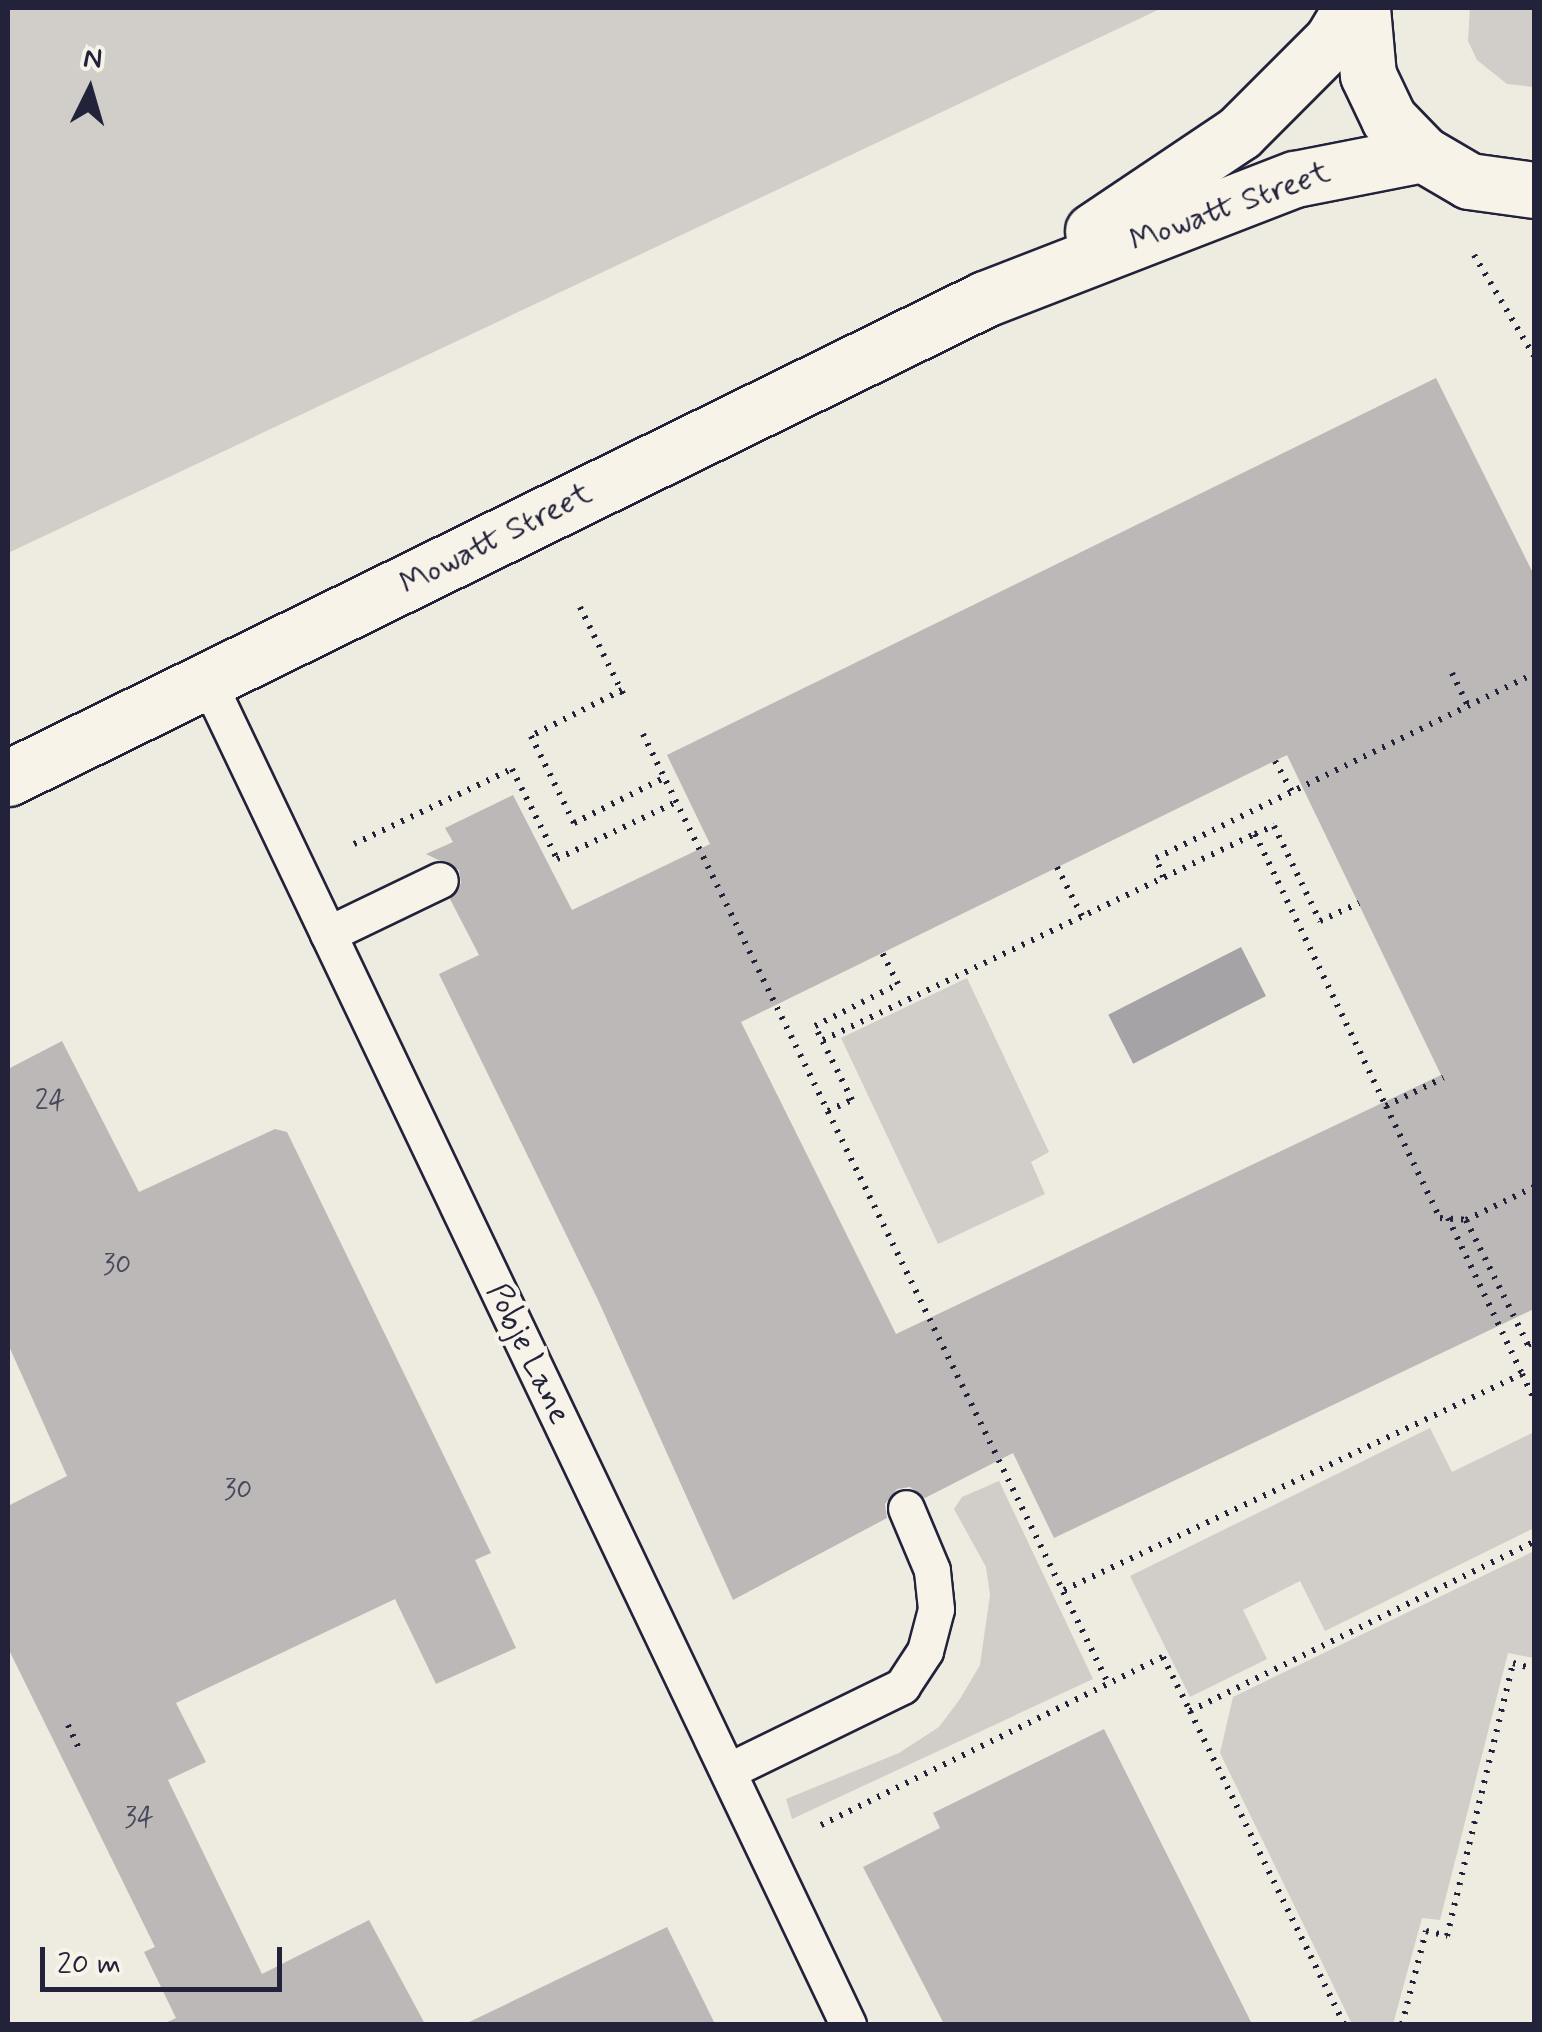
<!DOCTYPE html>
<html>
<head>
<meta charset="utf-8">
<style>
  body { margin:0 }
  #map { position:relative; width:1542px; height:2032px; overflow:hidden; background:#eeebe1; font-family:Mynerve,sans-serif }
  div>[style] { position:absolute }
  .green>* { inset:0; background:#d1cdc9 }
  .water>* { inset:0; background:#a6a3a6; transform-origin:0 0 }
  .building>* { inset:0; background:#bbb8b7 }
  .path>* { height:6px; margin-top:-3px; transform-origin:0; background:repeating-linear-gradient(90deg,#22223b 0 2.5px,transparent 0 10.5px) }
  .roads { filter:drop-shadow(2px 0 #22223b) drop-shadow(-2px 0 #22223b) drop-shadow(0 2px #22223b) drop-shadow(0 -2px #22223b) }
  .lane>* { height:35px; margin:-17.5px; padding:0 17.5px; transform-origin:17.5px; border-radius:17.5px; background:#f7f3e8 }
  .street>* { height:55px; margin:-27.5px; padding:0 27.5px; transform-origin:27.5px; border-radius:27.5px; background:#f7f3e8 }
  .secondary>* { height:55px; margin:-27.5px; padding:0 27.5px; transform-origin:27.5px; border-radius:27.5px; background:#f7f3e8 }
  span { translate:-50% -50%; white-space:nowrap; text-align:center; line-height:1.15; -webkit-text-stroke:9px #f7f3e8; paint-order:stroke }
  .number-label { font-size:28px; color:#48485a }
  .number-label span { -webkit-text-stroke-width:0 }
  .street-label { font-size:32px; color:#22223b }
  .frame { position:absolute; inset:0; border:10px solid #22223b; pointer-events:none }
  .north { position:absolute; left:40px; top:40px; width:100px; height:100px; -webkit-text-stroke:8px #f7f3e8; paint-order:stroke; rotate:5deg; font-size:28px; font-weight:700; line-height:40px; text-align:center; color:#22223b }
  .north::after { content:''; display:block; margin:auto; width:35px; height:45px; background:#22223b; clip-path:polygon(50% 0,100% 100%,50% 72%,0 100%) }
  .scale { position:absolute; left:40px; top:1947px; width:242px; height:45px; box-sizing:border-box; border:5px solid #22223b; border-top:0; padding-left:12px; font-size:30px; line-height:35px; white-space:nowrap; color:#22223b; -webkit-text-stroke:8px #f7f3e8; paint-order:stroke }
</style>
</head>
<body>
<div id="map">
  <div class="green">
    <div style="clip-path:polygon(8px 8px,1162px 8px,8px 553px)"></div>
    <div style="clip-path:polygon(1470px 8px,1534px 8px,1534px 87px,1507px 84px,1477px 60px,1468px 41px)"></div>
    <div style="clip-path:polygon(967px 978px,1049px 1152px,1031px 1162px,1045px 1194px,938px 1244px,841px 1038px)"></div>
    <div style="clip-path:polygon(1430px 1428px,1452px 1472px,1534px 1432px,1534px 1528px,1325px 1631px,1300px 1581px,1243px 1610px,1267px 1659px,1190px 1697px,1130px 1576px)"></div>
    <div style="clip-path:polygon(999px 1481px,1093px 1679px,792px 1819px,786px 1799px,899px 1753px,939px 1727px,960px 1699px,980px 1665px,990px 1595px,986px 1567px,954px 1509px,962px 1497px)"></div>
    <div style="clip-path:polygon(1534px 1551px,1534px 1658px,1508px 1653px,1440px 1920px,1422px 1918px,1393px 2024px,1352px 2024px,1220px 1753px,1233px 1697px)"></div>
  </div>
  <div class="water">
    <div style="left:1241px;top:947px;width:55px;height:149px;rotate:63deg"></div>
  </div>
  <div class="building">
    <div style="clip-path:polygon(evenodd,1436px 378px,1534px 575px,1534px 1309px,1054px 1538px,1013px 1453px,925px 1498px,910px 1487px,897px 1489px,885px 1504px,887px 1518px,733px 1600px,598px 1300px,439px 974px,479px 955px,450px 899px,461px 883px,459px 870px,426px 854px,453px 842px,445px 828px,513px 795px,572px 910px,710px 844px,667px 755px,1436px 378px,1287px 755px,1441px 1075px,896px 1334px,741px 1022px,1287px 755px)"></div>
    <div style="clip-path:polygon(62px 1041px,139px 1192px,275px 1129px,287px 1132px,491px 1553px,475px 1560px,516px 1648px,436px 1684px,395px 1599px,176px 1703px,206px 1762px,168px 1780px,262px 1974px,369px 1920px,425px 2024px,163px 2024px,176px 2018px,144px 1952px,155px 1947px,8px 1648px,8px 1506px,67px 1476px,8px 1344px,8px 1069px)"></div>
    <div style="clip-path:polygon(1104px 1729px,1252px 2024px,944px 2024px,863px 1867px,940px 1828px,933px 1813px)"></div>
    <div style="clip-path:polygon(667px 1927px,715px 2024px,465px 2024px)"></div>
  </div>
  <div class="path">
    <div style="left:1474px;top:255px;width:117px;rotate:59.3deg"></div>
    <div style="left:580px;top:607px;width:104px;rotate:63.7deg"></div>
    <div style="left:1452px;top:673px;width:37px;rotate:64deg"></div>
    <div style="left:622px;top:690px;width:102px;rotate:153.2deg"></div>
    <div style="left:531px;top:736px;width:97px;rotate:63.7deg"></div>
    <div style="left:574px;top:823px;width:101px;rotate:-26.6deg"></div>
    <div style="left:643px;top:734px;width:1055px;rotate:63.9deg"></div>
    <div style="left:1275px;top:761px;width:35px;rotate:61deg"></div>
    <div style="left:1255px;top:834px;width:21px;rotate:-23deg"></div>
    <div style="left:1274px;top:826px;width:106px;rotate:64.2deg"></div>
    <div style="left:1320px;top:921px;width:43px;rotate:-24.8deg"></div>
    <div style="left:354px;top:844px;width:175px;rotate:-25.4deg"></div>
    <div style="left:512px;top:769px;width:101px;rotate:63.4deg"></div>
    <div style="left:557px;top:859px;width:132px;rotate:-25.6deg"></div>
    <div style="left:1057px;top:867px;width:55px;rotate:63deg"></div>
    <div style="left:1163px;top:877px;width:20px;rotate:-110deg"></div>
    <div style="left:1156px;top:858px;width:420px;rotate:-26deg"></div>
    <div style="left:823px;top:1040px;width:479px;rotate:-25.5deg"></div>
    <div style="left:1255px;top:834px;width:302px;rotate:64.3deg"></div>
    <div style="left:1386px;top:1106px;width:64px;rotate:-26.2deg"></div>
    <div style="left:1386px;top:1106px;width:124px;rotate:64.3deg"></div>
    <div style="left:1440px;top:1218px;width:26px;rotate:4deg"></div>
    <div style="left:1466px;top:1220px;width:76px;rotate:-25.9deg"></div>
    <div style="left:828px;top:1111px;width:26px;rotate:-25deg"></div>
    <div style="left:852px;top:1100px;width:83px;rotate:-116.6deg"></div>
    <div style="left:815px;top:1026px;width:93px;rotate:-26.8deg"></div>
    <div style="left:898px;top:984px;width:36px;rotate:-117deg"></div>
    <div style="left:1448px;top:1218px;width:173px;rotate:64.6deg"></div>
    <div style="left:1466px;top:1220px;width:140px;rotate:63.6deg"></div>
    <div style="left:1528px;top:1345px;width:7px;rotate:-34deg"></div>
    <div style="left:1064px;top:1590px;width:506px;rotate:-25.25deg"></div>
    <div style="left:1522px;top:1374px;width:28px;rotate:64deg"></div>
    <div style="left:1190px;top:1711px;width:349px;rotate:63.8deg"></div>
    <div style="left:68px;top:1725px;width:29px;rotate:65deg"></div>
    <div style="left:821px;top:1825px;width:381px;rotate:-26.2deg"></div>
    <div style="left:1163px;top:1657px;width:60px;rotate:63.4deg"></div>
    <div style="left:1190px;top:1711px;width:383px;rotate:-26.2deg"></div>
    <div style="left:1402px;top:2024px;width:96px;rotate:-75.5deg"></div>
    <div style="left:1426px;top:1931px;width:22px;rotate:13deg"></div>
    <div style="left:1447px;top:1936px;width:281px;rotate:-76.4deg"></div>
    <div style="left:1513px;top:1663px;width:22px;rotate:16deg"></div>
  </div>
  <div class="roads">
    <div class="lane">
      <div style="left:209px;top:684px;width:1485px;rotate:64.51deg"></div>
      <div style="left:328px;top:934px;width:124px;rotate:-25.7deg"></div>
      <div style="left:728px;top:1771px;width:194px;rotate:-26deg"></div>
      <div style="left:902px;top:1686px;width:42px;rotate:-56.7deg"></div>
      <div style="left:925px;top:1651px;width:43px;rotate:-75.3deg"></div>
      <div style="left:936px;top:1609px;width:39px;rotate:-96deg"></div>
      <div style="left:932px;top:1570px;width:67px;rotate:-112.8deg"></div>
    </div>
    <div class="street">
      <div style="left:1093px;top:231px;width:176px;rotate:-33.9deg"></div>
      <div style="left:1239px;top:133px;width:132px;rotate:-45deg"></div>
      <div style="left:1332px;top:40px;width:37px;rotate:-59deg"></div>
      <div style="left:8px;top:778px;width:1088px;rotate:-26.12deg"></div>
      <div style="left:985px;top:299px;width:332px;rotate:-21.2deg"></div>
      <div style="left:1295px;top:179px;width:130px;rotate:-11.1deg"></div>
    </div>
    <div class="secondary">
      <div style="left:1362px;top:8px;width:67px;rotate:84.9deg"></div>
      <div style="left:1368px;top:75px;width:49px;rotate:64.5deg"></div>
      <div style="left:1389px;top:119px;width:49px;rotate:45.8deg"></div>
      <div style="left:1423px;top:154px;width:53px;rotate:30.4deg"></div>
      <div style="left:1469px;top:181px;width:66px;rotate:7.9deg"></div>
    </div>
  </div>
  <div class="number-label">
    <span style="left:50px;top:1102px">24</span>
    <span style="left:117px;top:1266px">30</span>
    <span style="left:238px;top:1491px">30</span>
    <span style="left:139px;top:1819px">34</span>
  </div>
  <div class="street-label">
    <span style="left:1230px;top:207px;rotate:-20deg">Mowatt Street</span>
    <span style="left:496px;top:539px;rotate:-27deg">Mowatt Street</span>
    <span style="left:528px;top:1354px;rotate:64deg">Pobje Lane</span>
  </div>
  <div class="frame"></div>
  <div class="north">N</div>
  <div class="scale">20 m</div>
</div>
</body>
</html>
